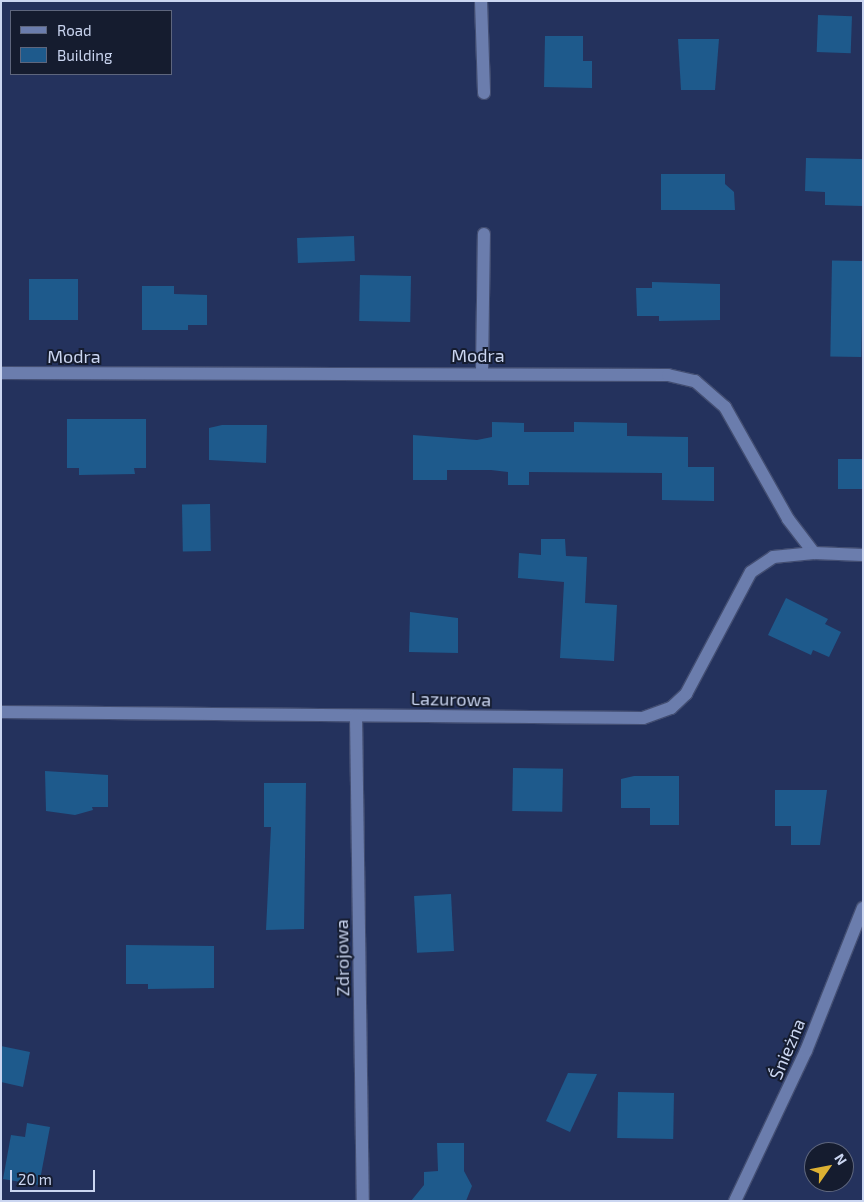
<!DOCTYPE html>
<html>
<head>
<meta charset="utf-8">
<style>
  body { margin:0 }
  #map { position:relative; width:864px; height:1202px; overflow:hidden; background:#24325d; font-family:"Exo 2",sans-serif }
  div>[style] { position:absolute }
  .building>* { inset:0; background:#1e5a8c; transform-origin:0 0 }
  .roads { filter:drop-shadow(1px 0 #434e72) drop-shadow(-1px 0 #434e72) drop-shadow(0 1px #434e72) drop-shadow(0 -1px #434e72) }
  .minor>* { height:12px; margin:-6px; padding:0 6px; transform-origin:6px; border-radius:6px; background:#6b7dad }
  span { translate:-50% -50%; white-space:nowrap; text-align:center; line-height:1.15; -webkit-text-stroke:4px #151c2f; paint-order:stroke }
  .street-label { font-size:18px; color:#cbd6f1 }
  .frame { position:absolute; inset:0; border:2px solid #cbd6f1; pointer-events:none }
  .legend { position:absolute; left:10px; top:10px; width:162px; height:65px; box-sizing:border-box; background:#151c2f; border:1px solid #5e667d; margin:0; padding:6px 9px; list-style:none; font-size:15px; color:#cbd6f1 }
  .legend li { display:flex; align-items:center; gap:10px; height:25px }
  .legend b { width:25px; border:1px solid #5e667d }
  .north { position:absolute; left:804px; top:1142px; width:50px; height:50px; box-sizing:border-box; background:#151c2f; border:1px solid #5e667d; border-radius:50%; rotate:57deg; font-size:14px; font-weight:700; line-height:20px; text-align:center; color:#cbd6f1 }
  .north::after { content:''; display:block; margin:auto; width:18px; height:22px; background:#ddb133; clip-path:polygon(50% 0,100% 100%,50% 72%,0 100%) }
  .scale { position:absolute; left:10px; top:1170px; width:85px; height:22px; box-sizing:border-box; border:2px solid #cbd6f1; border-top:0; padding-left:6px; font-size:15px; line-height:18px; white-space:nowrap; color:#cbd6f1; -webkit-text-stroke:4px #151c2f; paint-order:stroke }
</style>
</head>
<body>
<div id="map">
  <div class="building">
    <div style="left:818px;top:15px;width:34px;height:37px;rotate:2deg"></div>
    <div style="clip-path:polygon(545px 36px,583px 36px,583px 61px,592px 61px,592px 88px,544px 87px)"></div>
    <div style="clip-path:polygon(678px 39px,719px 39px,715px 90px,681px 90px)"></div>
    <div style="clip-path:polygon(806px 158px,863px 159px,863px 206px,825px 205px,825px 192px,805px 191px)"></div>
    <div style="clip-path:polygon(661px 174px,725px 174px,725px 184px,734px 192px,735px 210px,661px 210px)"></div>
    <div style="left:354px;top:236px;width:25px;height:57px;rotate:88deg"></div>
    <div style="left:863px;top:261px;width:96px;height:31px;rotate:91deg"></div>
    <div style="left:360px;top:275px;width:51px;height:46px;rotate:1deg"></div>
    <div style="left:29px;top:279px;width:49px;height:41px"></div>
    <div style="clip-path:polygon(652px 282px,720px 284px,720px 320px,659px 321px,659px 316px,637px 316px,636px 288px,652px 288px)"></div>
    <div style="clip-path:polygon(142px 286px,174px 286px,174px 294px,207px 295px,207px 325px,188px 325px,188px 330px,142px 330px)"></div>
    <div style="clip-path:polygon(67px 419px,146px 419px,146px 468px,134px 468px,135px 474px,79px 475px,79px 468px,67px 468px)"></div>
    <div style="clip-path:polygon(492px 422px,524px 423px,524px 432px,574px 432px,574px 422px,627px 423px,627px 436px,688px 437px,688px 467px,714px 467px,714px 501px,662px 500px,662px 473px,529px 472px,529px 485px,508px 485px,508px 472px,491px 470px,447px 470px,447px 480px,413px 480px,413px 435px,477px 440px,492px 437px)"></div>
    <div style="clip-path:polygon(222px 425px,267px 425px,266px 463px,209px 460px,209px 428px)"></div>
    <div style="left:838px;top:459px;width:25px;height:30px"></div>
    <div style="left:210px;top:504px;width:47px;height:28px;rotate:89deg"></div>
    <div style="clip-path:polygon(541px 539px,565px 539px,566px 556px,587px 557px,585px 603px,617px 605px,614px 661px,560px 658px,564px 582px,518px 578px,519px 553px,541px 555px)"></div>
    <div style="clip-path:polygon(786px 598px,828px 619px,825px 624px,841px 632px,829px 657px,813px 650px,811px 655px,768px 635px)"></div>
    <div style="clip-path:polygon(410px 612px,458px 618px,458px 653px,409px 652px)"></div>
    <div style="left:513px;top:768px;width:50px;height:43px;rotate:1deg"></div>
    <div style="clip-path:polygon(45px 771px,108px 775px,108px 807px,92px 807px,93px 810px,75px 815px,46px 811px)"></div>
    <div style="clip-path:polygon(634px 776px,679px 776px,679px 825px,650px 825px,650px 808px,621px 808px,621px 779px)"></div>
    <div style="clip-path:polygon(264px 783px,306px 783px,304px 929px,266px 930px,271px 827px,264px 827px)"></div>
    <div style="clip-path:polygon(775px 790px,827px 790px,820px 845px,791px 845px,791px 826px,775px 826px)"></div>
    <div style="left:451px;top:894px;width:57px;height:37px;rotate:87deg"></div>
    <div style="clip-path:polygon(126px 945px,214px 946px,214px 988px,148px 989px,148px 984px,126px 984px)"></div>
    <div style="clip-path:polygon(1px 1046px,30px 1052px,23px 1087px,1px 1082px)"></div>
    <div style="clip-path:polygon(568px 1073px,597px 1074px,570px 1132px,546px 1121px)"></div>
    <div style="left:618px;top:1092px;width:56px;height:46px;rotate:1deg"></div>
    <div style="clip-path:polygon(27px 1123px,50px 1127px,39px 1185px,3px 1179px,11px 1135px,25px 1137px)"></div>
    <div style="clip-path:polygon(437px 1143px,464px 1143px,464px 1171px,472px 1186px,466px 1201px,411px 1201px,424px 1185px,424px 1172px,438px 1171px)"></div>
  </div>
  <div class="roads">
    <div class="minor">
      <div style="left:481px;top:1px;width:92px;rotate:88.1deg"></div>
      <div style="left:482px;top:372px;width:138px;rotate:-89.2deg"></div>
      <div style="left:1px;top:373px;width:667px;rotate:0.17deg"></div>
      <div style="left:668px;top:375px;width:28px;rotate:13deg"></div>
      <div style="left:695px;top:381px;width:40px;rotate:41deg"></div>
      <div style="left:725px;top:407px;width:129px;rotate:60.6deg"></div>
      <div style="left:788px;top:519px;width:43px;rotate:52.6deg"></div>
      <div style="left:814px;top:553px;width:49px;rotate:2.3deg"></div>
      <div style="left:1px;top:712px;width:642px;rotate:0.54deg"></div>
      <div style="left:643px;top:718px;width:30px;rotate:-20deg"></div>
      <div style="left:671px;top:708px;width:21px;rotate:-43deg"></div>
      <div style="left:686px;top:694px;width:138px;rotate:-62deg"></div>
      <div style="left:751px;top:572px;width:27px;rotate:-34deg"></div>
      <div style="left:773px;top:557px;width:41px;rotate:-5.6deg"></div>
      <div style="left:356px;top:716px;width:485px;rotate:89.2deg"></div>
      <div style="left:735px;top:1201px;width:166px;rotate:-64.7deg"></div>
      <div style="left:806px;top:1051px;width:154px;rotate:-68.3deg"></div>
    </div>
  </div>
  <div class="street-label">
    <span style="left:478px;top:355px">Modra</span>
    <span style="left:74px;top:356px">Modra</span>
    <span style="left:451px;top:699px;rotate:1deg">Lazurowa</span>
    <span style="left:342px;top:958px;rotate:-91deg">Zdrojowa</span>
    <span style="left:787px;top:1049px;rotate:-67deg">Śnieżna</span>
  </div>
  <div class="frame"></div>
  <ul class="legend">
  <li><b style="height:6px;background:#6b7dad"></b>Road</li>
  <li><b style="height:14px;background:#1e5a8c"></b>Building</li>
  </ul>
  <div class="north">N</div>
  <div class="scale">20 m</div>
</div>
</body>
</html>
